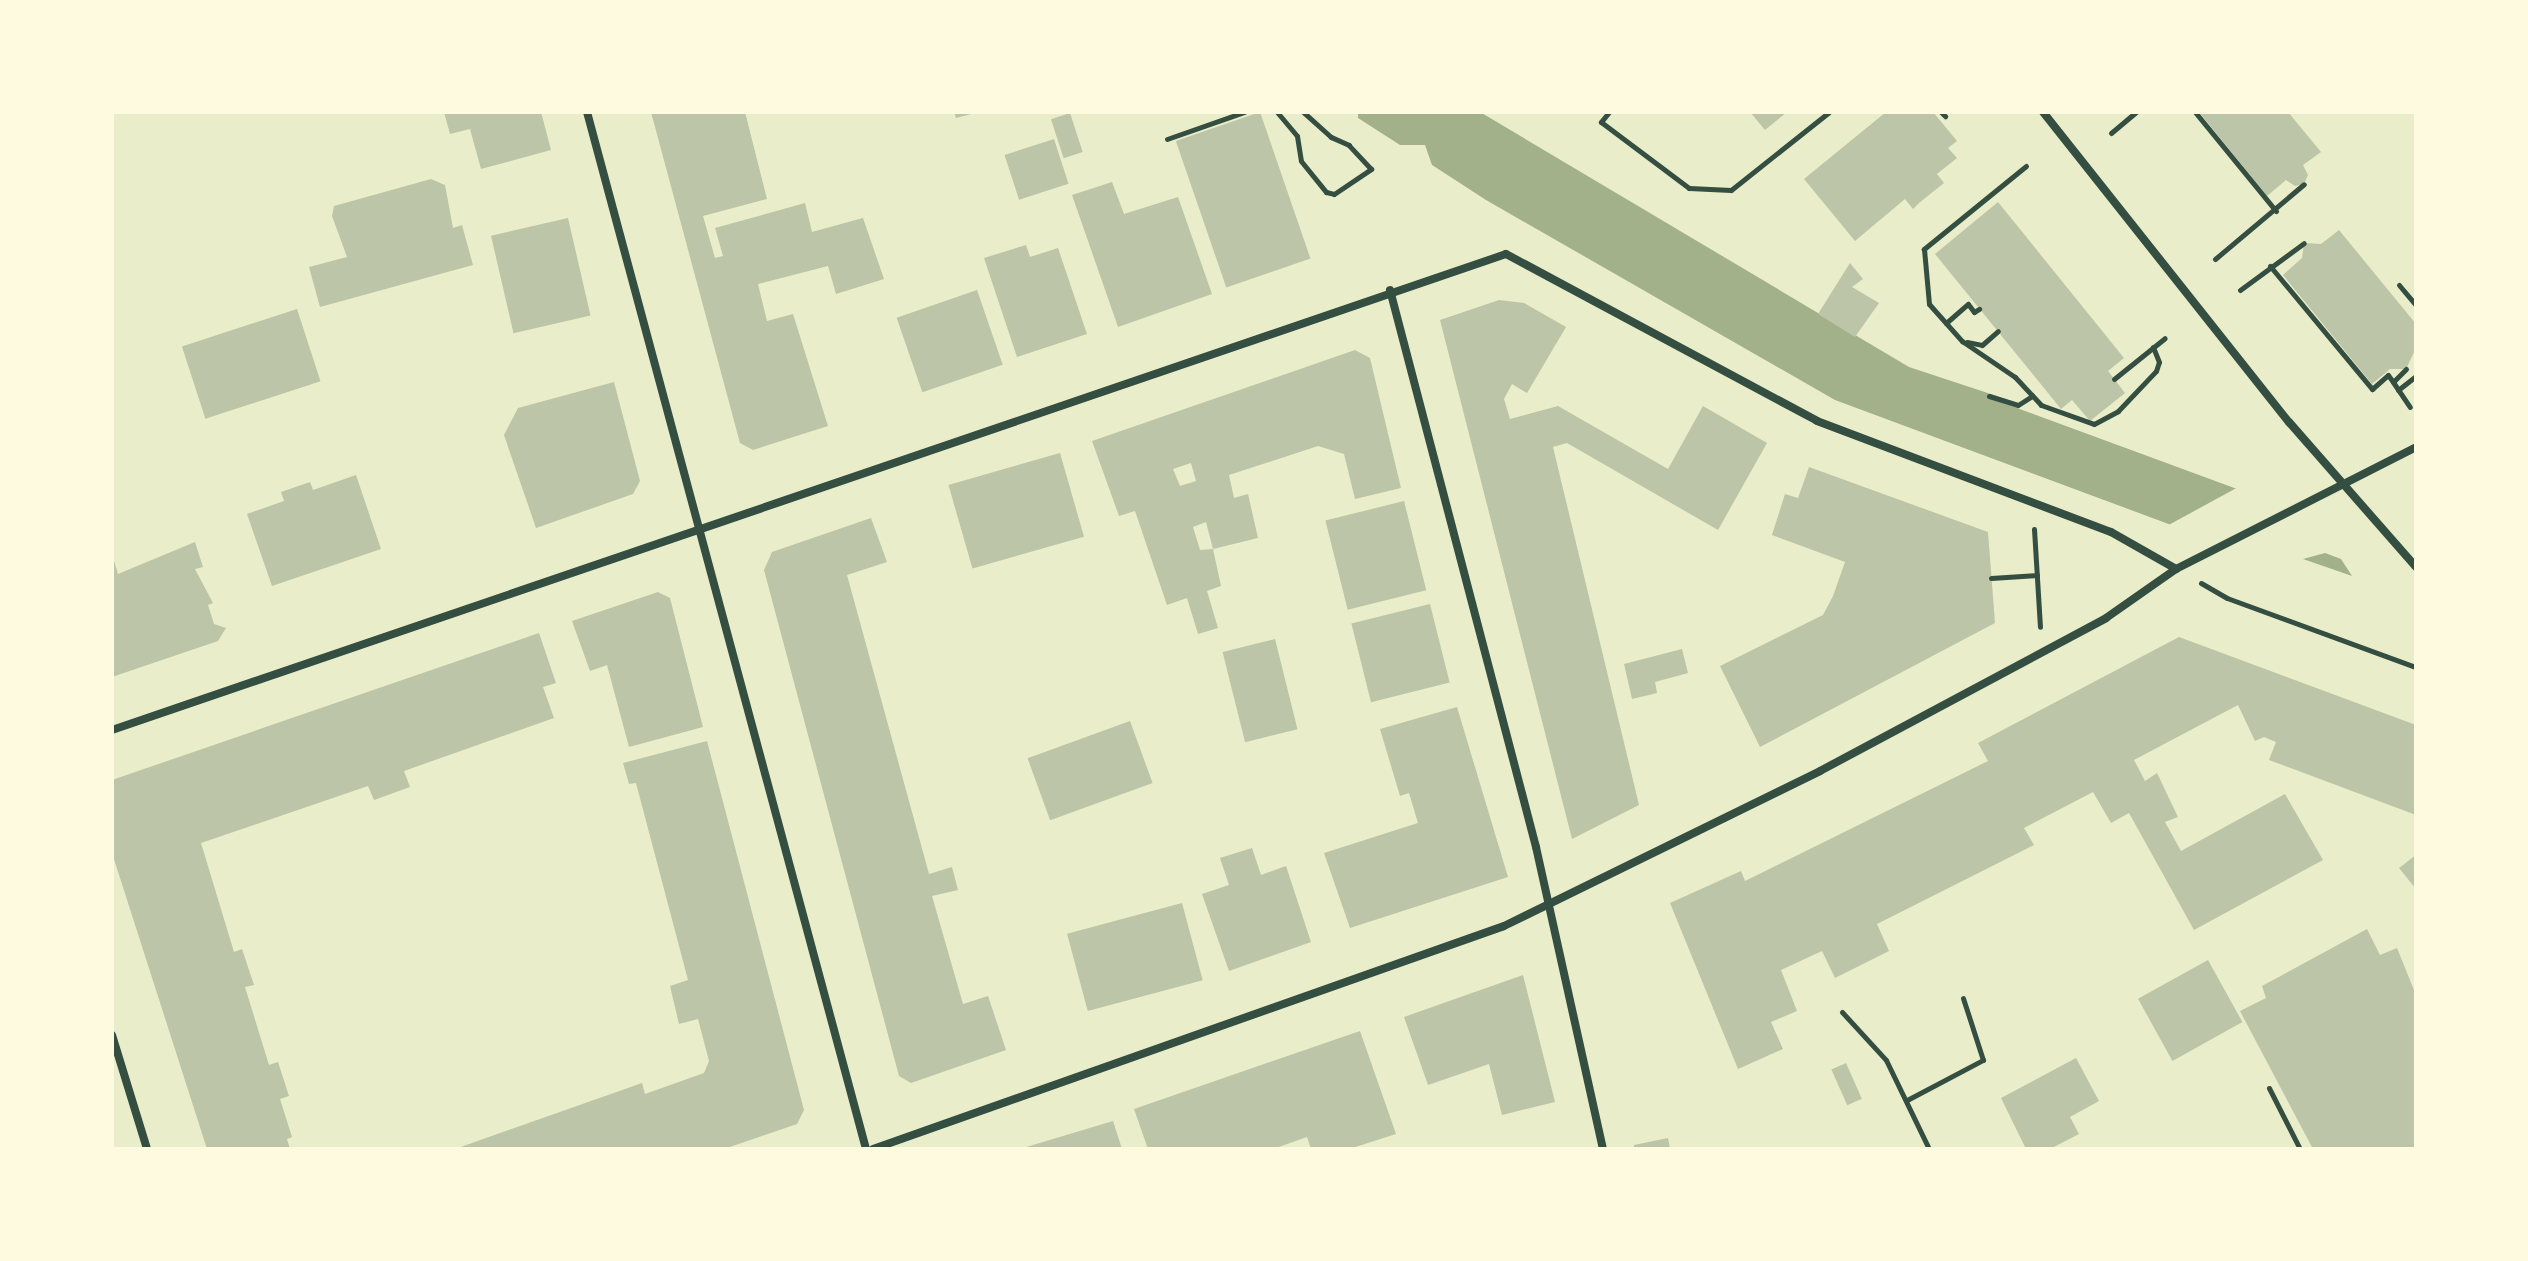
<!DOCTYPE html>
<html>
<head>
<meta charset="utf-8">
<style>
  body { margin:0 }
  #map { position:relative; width:2528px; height:1261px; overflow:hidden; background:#e9edc9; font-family:Cabin,sans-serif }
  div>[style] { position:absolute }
  .water>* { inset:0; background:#a3b18a }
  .pier>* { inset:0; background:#e9edc9 }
  .building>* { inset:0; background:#bcc5a7; transform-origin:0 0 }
  .path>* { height:5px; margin:-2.5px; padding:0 2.5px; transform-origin:2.5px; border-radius:2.5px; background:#344e41 }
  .minor>* { height:8px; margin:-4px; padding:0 4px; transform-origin:4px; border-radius:4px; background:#344e41 }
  span { translate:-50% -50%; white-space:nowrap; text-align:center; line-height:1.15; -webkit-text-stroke:6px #fefae0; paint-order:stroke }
  .frame { position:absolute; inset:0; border:114px solid #fefae0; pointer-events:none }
</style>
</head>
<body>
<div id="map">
  <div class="water">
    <div style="clip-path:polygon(1358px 112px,1480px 112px,1909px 367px,2018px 403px,2017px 408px,2416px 555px,2416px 616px,1835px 400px,1486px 200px,1432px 165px,1425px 145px,1400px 145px,1358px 118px)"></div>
  </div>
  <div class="pier">
    <div style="clip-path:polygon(evenodd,2242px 485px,2416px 551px,2416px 620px,2165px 527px,2242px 485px,2325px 553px,2341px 559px,2352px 576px,2303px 559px,2325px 553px)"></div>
  </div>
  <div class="building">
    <div style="clip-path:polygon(444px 112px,541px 112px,551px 150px,481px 169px,470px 129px,450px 134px)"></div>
    <div style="clip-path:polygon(651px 112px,745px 112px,767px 199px,703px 216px,715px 258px,723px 256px,715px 228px,805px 203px,812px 232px,863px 218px,884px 279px,836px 294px,828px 266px,758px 284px,767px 321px,793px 314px,828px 426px,753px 450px,740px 443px)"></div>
    <div style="clip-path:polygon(954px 112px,975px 112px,975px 113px,956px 118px)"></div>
    <div style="left:1260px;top:112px;width:155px;height:89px;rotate:71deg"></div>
    <div style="clip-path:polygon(1750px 112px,1787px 112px,1765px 130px)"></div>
    <div style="clip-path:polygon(1886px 112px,1933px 112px,1957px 141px,1948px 148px,1957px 158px,1937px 174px,1944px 183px,1919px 203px,1913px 209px,1905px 199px,1855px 241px,1804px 179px)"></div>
    <div style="clip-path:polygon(2199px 112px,2288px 112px,2321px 152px,2303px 165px,2308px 175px,2304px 184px,2295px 186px,2286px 180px,2267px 196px)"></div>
    <div style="left:1070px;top:113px;width:41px;height:20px;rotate:72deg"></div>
    <div style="left:1054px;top:139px;width:47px;height:52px;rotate:72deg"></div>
    <div style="clip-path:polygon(431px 179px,445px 185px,453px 228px,462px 225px,473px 265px,320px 307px,309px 267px,347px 257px,332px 216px,334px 206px)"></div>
    <div style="clip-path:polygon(1112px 182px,1124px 214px,1178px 197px,1212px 294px,1118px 327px,1072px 195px)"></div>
    <div style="clip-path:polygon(1998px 202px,2124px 358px,2108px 371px,2125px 393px,2090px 421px,2072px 400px,2061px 409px,1935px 254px)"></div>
    <div style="left:568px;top:218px;width:100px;height:79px;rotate:77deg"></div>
    <div style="clip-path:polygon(2339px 230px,2416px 324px,2416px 348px,2406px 369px,2390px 369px,2372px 384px,2283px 275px,2302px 258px,2304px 243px,2321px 244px)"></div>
    <div style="clip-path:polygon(1026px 245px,1030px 257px,1058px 248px,1087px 334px,1017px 357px,984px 258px)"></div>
    <div style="clip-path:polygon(1850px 263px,1863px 279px,1852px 287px,1879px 303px,1855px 337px,1818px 314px)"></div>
    <div style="left:977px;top:290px;width:79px;height:85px;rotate:71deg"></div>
    <div style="clip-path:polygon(1499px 300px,1524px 303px,1566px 327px,1527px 393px,1512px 384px,1504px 399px,1510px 419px,1558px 406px,1668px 469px,1703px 406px,1767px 443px,1718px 530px,1567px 443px,1553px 447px,1639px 805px,1572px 839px,1440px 320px)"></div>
    <div style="left:297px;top:309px;width:76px;height:121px;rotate:72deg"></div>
    <div style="clip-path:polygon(evenodd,1355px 350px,1370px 358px,1401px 488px,1355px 499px,1344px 454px,1318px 446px,1229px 475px,1234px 498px,1248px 494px,1258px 538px,1213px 549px,1206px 522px,1193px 527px,1200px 550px,1213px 549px,1221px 586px,1207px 591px,1218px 628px,1198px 634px,1187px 598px,1167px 605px,1135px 511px,1119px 516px,1092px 441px,1355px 350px,1191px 463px,1196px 481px,1180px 486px,1173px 469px,1191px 463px)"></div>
    <div style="clip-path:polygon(614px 382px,640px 481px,633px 494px,536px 528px,504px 435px,518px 408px)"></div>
    <div style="left:1060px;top:453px;width:87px;height:116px;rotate:74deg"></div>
    <div style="clip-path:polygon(1809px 467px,1988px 532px,1995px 623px,1760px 747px,1720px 666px,1823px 615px,1833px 596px,1845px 562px,1772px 535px,1785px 494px,1798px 498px)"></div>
    <div style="clip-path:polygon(356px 475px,381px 549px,272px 586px,247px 514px,284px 501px,281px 492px,310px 482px,313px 490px)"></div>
    <div style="left:1404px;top:501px;width:92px;height:81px;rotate:76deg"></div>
    <div style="clip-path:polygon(871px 518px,887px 562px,847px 575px,929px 874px,952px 867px,958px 890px,932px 896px,963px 1004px,988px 996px,1006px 1050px,911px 1083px,899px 1076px,764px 570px,772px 552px)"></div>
    <div style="clip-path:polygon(195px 542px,203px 567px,195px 569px,213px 603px,208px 605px,214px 624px,226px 628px,218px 641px,112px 677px,112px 554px,118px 574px)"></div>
    <div style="clip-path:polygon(658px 592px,670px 598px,703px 727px,629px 747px,607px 665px,590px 671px,572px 621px)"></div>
    <div style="left:1430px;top:604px;width:81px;height:81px;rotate:76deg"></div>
    <div style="clip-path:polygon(539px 633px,556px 683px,543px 687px,554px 718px,404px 771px,410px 787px,374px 800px,368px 786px,201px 843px,234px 952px,242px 949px,254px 985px,245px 987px,269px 1065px,278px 1062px,289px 1096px,280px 1099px,292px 1137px,287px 1139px,290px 1149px,207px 1149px,112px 853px,112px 780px)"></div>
    <div style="clip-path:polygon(2179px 637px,2416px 725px,2416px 815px,2269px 760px,2276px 742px,2264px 737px,2255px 741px,2238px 705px,2134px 760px,2145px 781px,2157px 773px,2178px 817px,2165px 822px,2181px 851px,2285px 794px,2323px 860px,2194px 930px,2129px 813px,2111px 823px,2093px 792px,2024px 828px,2034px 845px,1877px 924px,1889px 951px,1835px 978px,1822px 951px,1781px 970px,1797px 1011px,1771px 1022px,1783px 1049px,1738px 1069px,1670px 903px,1741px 871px,1745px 881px,1988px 761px,1978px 743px)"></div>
    <div style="left:1275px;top:639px;width:93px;height:54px;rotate:76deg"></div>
    <div style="clip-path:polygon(1682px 649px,1688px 673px,1655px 682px,1657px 693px,1632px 699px,1624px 664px)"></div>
    <div style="clip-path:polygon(1457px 707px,1508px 877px,1350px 928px,1324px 853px,1418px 823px,1409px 793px,1400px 796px,1380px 729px)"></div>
    <div style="left:1130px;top:721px;width:66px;height:109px;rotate:70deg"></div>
    <div style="clip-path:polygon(707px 741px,804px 1110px,797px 1124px,724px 1149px,455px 1149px,642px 1083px,645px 1094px,704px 1073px,709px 1061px,698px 1019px,679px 1024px,670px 986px,688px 980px,636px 783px,629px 784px,623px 763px)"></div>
    <div style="clip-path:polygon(1252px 848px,1261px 875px,1286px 866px,1311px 942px,1229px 971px,1202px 894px,1229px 885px,1220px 858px)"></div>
    <div style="clip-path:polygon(2416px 855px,2416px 889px,2399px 868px)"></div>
    <div style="left:1182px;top:903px;width:80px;height:119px;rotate:75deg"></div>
    <div style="clip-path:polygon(2367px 929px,2380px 955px,2397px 948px,2416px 995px,2416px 1149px,2313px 1149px,2240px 1011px,2266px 998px,2262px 986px)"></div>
    <div style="left:2208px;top:960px;width:71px;height:80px;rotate:61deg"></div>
    <div style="clip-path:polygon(1523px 975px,1555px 1102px,1502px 1115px,1489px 1064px,1428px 1085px,1404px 1017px)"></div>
    <div style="clip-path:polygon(1360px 1031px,1396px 1134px,1349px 1149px,1311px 1149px,1307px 1137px,1273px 1149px,1148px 1149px,1134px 1109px)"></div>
    <div style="clip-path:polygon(2076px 1058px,2099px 1101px,2070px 1117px,2079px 1134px,2050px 1149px,2026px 1149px,2001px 1098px)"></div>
    <div style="left:1846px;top:1063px;width:39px;height:16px;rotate:66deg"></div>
    <div style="clip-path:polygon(1113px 1121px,1122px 1149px,1023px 1149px,1023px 1148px)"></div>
    <div style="clip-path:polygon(1668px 1138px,1670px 1149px,1634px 1149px,1634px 1145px)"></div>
  </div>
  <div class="path">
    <div style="left:1277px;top:112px;width:31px;rotate:50deg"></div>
    <div style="left:1297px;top:136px;width:25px;rotate:81deg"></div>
    <div style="left:1301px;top:161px;width:40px;rotate:51deg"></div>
    <div style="left:1326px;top:192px;width:8px;rotate:14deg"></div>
    <div style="left:1334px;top:194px;width:45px;rotate:-34deg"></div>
    <div style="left:1371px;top:169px;width:33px;rotate:-133deg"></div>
    <div style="left:1349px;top:145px;width:20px;rotate:-156deg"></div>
    <div style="left:1331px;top:137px;width:38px;rotate:-138deg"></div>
    <div style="left:1609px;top:112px;width:13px;rotate:129deg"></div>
    <div style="left:1601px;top:122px;width:110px;rotate:36.9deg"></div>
    <div style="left:1689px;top:188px;width:42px;rotate:2.7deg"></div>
    <div style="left:1731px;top:190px;width:125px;rotate:-38.5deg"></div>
    <div style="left:1941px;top:112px;width:6px;rotate:45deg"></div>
    <div style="left:2195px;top:112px;width:128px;rotate:50.7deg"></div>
    <div style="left:2111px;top:133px;width:33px;rotate:-40deg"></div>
    <div style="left:1167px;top:139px;width:82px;rotate:-19.3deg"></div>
    <div style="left:2026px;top:166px;width:132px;rotate:140.9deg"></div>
    <div style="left:1924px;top:249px;width:55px;rotate:84.8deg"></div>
    <div style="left:1929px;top:304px;width:50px;rotate:48.3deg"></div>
    <div style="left:1962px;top:341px;width:64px;rotate:34.2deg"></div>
    <div style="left:2015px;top:377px;width:38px;rotate:47deg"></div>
    <div style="left:2041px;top:405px;width:56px;rotate:19.7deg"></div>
    <div style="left:2094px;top:424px;width:27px;rotate:-28deg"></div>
    <div style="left:2118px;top:411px;width:55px;rotate:-46.5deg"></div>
    <div style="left:2156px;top:371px;width:9px;rotate:-72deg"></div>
    <div style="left:2159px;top:362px;width:16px;rotate:-112deg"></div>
    <div style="left:2215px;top:259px;width:116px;rotate:-40.1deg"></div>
    <div style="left:2270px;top:266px;width:160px;rotate:50.3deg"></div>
    <div style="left:2372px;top:389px;width:21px;rotate:-41deg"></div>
    <div style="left:2388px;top:375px;width:9px;rotate:54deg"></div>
    <div style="left:2399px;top:285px;width:26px;rotate:50deg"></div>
    <div style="left:2240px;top:290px;width:79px;rotate:-36.3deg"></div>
    <div style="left:1946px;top:323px;width:29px;rotate:-41deg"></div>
    <div style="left:1968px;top:304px;width:10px;rotate:53deg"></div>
    <div style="left:1974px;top:312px;width:6px;rotate:-31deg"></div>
    <div style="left:1967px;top:342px;width:15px;rotate:11deg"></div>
    <div style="left:1982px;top:345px;width:21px;rotate:-41deg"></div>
    <div style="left:2406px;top:369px;width:18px;rotate:135deg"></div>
    <div style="left:2393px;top:382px;width:30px;rotate:56deg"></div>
    <div style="left:2114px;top:379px;width:65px;rotate:-38.8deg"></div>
    <div style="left:2398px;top:390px;width:23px;rotate:-38deg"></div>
    <div style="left:1989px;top:396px;width:30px;rotate:17deg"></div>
    <div style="left:2018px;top:405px;width:17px;rotate:-33deg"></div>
    <div style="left:2034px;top:529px;width:98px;rotate:86.5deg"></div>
    <div style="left:1991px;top:578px;width:46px;rotate:-3.7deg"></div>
    <div style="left:2201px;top:583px;width:30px;rotate:30deg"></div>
    <div style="left:2227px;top:598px;width:201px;rotate:20.1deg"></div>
    <div style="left:1842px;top:1012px;width:65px;rotate:47.5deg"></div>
    <div style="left:1886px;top:1060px;width:99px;rotate:64.2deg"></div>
    <div style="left:2269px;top:1088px;width:68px;rotate:63.1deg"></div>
    <div style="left:1907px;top:1100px;width:86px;rotate:-27.8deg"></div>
    <div style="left:1983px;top:1060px;width:65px;rotate:-107.9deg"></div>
  </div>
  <div class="minor">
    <div style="left:587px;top:112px;width:1074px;rotate:74.94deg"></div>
    <div style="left:2043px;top:112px;width:396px;rotate:51.6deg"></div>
    <div style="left:2289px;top:422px;width:193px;rotate:48.8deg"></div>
    <div style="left:1390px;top:290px;width:576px;rotate:75.31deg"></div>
    <div style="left:1536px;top:847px;width:309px;rotate:77.5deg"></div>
    <div style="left:112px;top:730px;width:1473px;rotate:-18.85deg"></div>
    <div style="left:1506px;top:254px;width:353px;rotate:28.2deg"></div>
    <div style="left:1817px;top:421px;width:314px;rotate:20.7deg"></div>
    <div style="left:2111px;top:532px;width:75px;rotate:29.6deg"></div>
    <div style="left:112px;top:1035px;width:119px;rotate:72.9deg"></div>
    <div style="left:873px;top:1149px;width:669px;rotate:-19.46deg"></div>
    <div style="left:1504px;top:926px;width:352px;rotate:-26.1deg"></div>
    <div style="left:1820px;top:771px;width:324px;rotate:-28.1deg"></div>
    <div style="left:2106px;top:618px;width:85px;rotate:-35deg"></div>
    <div style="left:2176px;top:569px;width:269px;rotate:-26.9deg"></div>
  </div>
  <div class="frame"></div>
</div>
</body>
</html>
